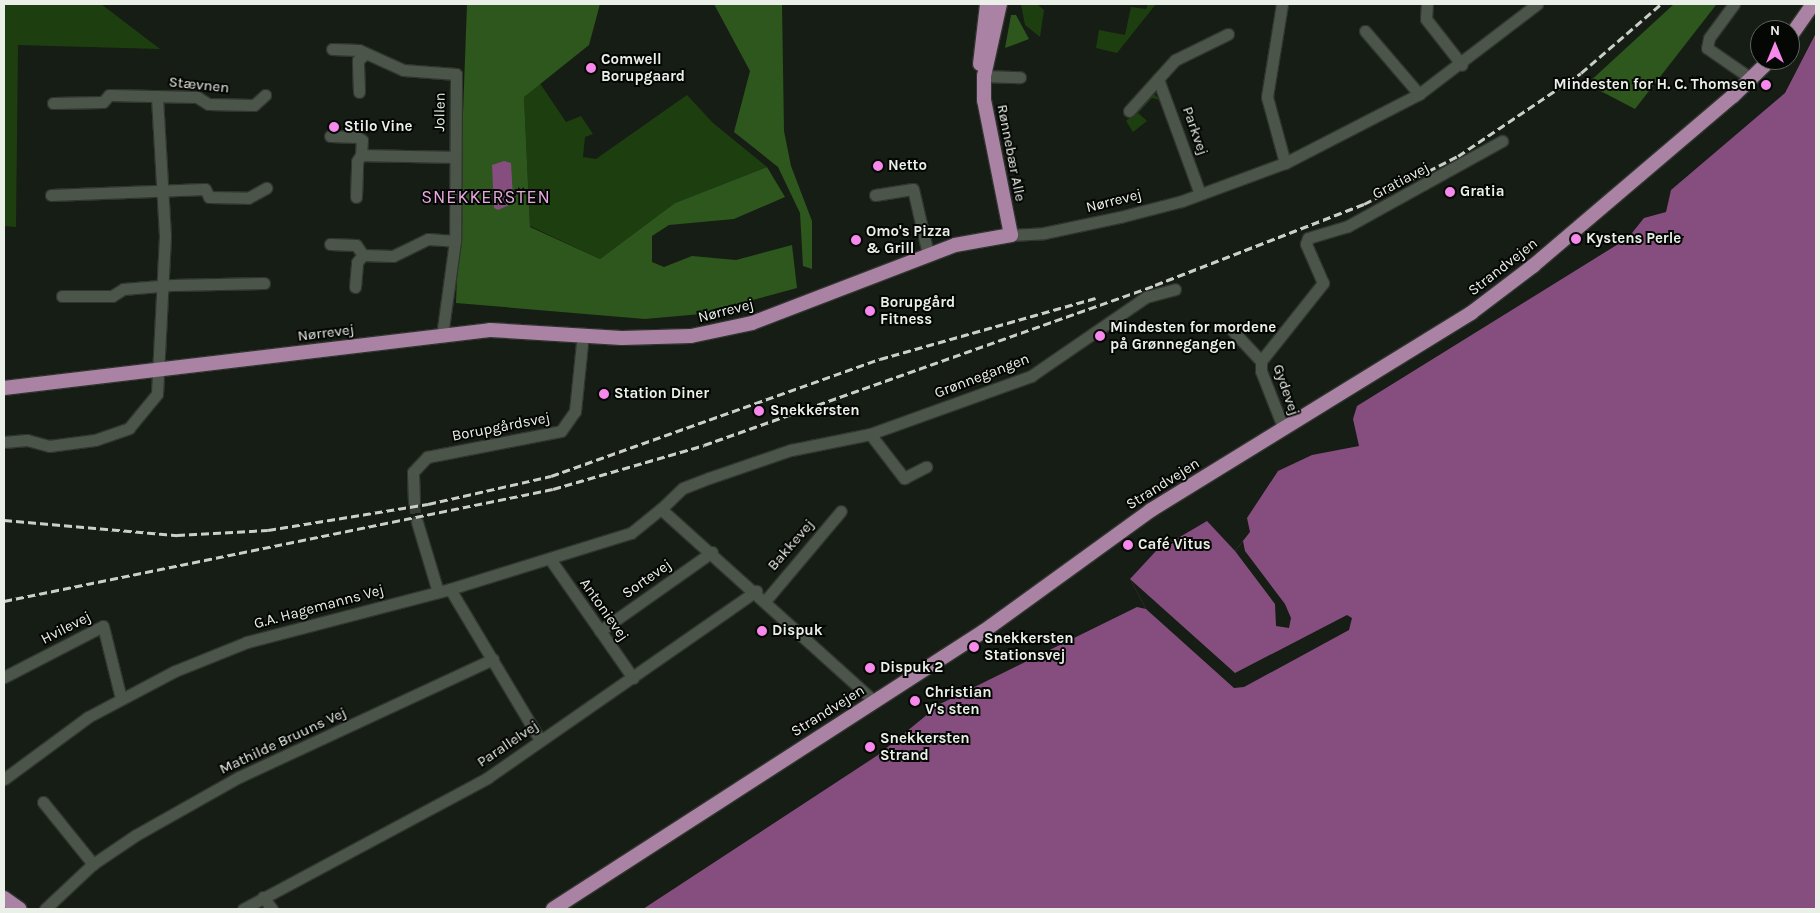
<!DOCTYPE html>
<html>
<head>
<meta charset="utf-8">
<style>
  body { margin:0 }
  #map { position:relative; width:1820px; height:913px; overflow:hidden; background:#161d14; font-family:Karla,sans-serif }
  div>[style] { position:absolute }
  .green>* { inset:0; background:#1d3f0f }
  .forest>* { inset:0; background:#2d571d }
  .water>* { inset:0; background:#854e7f }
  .pier>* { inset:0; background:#161d14 }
  .minor-tunnel>* { height:11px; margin-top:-5.5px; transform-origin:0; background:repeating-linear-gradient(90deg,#363c34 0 11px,transparent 0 16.5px) }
  .roads { filter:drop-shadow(1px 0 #313530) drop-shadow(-1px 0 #313530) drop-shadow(0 1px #313530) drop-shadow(0 -1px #313530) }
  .minor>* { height:11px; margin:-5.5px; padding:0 5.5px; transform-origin:5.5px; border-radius:5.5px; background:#4c554a }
  .major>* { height:14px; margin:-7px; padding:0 7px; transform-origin:7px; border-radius:7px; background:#aa83a4 }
  .rail>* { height:2.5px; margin-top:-1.25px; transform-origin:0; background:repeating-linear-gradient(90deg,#cacfc8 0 8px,transparent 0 12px) }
  .dots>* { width:14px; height:14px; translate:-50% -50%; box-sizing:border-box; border:2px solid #050704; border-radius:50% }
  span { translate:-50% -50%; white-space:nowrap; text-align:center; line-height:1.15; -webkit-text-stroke:4px #050704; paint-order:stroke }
  .poi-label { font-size:15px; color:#eaefe8; font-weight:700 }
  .left { translate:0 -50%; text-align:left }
  .right { translate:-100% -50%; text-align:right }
  .street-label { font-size:15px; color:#eaefe8 }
  .quarter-label { font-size:18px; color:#e7a9df; letter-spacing:1px }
  .frame { position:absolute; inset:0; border:5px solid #eaefe8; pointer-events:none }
  .north { position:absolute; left:1750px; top:20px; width:50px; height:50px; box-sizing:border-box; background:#050704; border:1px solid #61645f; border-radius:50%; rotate:0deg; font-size:14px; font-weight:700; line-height:20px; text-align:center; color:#eaefe8 }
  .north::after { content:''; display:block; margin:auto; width:18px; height:22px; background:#f788ec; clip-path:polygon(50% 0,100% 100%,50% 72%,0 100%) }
</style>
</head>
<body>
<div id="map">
  <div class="green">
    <div style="clip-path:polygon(4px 4px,101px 4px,160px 49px,18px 45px,16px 227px,4px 226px)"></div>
    <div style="clip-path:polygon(1021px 4px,1037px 4px,1044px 10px,1040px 37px,1025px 25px)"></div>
    <div style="clip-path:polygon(1148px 4px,1156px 4px,1117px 53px,1096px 48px,1099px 30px,1125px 35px,1131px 7px,1146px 9px)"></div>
    <div style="clip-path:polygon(537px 79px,566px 122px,581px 116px,593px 134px,585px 137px,583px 157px,596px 159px,687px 95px,713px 123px,767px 167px,675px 203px,600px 259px,530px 226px,524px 97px)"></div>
    <div style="clip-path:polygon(1154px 94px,1160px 100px,1152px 98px,1138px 113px,1147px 121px,1133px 132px,1126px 121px)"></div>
  </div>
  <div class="forest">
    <div style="clip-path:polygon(467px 4px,600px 4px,589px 45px,524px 97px,530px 227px,600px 259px,675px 203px,767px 167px,785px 197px,734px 219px,669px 225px,652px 236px,652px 262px,664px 267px,692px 256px,736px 260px,792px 245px,797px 288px,701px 314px,645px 319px,456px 303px)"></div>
    <div style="clip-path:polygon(714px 4px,782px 4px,784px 131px,791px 166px,812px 221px,812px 269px,803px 266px,800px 213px,778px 167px,734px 132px,750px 71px)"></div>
    <div style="clip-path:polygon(1674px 4px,1716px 5px,1635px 109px,1587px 84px)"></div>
    <div style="clip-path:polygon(1011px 15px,1016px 15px,1029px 39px,1005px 48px)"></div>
  </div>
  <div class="water">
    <div style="clip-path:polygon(1816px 33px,1816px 909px,643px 909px,878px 755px,940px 704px,1137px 607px,1146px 609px,1130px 579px,1156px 551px,1207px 521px,1235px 551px,1250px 532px,1247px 518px,1278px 471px,1312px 455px,1359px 446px,1353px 419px,1357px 406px,1628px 238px,1644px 218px,1666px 212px,1671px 190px,1785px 93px)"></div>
    <div style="clip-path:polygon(504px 161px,511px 163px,513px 198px,511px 204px,498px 210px,494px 208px,492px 165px)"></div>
  </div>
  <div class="pier">
    <div style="clip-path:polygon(1243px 541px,1245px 551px,1285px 604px,1291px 618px,1289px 628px,1276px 626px,1275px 604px,1235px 551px)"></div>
    <div style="clip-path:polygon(1130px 579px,1235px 673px,1347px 615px,1352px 618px,1349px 630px,1244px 687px,1234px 688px,1146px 609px)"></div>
  </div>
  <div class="minor-tunnel">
    <div style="left:414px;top:502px;width:20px;rotate:81deg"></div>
  </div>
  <div class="roads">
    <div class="minor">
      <div style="left:1282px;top:4px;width:94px;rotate:99.2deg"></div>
      <div style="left:1267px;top:97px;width:68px;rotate:74.7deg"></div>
      <div style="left:1427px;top:4px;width:15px;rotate:94deg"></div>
      <div style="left:1426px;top:19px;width:58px;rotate:52deg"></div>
      <div style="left:1734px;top:4px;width:42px;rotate:126.3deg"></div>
      <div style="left:1709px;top:38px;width:10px;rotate:101deg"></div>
      <div style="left:1707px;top:48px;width:55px;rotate:34.6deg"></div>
      <div style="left:1365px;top:31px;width:83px;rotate:49.4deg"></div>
      <div style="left:332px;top:49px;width:27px;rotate:2deg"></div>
      <div style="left:359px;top:50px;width:48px;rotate:24.4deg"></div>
      <div style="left:403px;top:70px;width:53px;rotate:4.3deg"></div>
      <div style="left:456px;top:74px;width:167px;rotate:90.3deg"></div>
      <div style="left:455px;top:241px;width:96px;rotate:97.8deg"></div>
      <div style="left:984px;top:76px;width:36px;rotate:2deg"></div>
      <div style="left:1158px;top:79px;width:122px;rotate:69.9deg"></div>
      <div style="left:359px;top:92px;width:32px;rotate:-92deg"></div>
      <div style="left:358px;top:60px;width:8px;rotate:-40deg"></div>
      <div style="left:53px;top:103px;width:50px;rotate:-1.1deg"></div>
      <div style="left:103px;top:102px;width:9px;rotate:-49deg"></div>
      <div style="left:109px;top:95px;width:88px;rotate:1.3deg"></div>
      <div style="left:197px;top:97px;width:13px;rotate:32deg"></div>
      <div style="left:208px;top:104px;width:46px;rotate:1.2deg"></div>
      <div style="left:254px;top:105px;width:15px;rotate:-42deg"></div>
      <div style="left:1129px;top:111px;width:69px;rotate:-48deg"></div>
      <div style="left:1175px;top:60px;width:59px;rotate:-26.1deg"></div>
      <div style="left:330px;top:136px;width:27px;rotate:2deg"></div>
      <div style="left:357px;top:137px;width:6px;rotate:31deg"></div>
      <div style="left:362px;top:140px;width:15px;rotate:94deg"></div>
      <div style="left:361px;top:155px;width:93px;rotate:1.2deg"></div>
      <div style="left:51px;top:195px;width:154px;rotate:-2.2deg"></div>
      <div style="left:205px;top:189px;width:9px;rotate:63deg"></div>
      <div style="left:209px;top:197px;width:39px;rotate:1deg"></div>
      <div style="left:248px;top:198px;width:21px;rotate:-29deg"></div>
      <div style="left:875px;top:195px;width:38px;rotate:-9deg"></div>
      <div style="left:913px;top:189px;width:67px;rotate:77deg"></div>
      <div style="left:356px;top:197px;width:36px;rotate:-88deg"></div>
      <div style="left:357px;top:161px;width:7px;rotate:-56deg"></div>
      <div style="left:1011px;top:235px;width:33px;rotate:-3deg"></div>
      <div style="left:1044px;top:233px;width:78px;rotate:-11.9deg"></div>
      <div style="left:1120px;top:217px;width:64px;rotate:-14.5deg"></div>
      <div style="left:1182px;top:201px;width:110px;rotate:-20.3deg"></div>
      <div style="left:1285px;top:163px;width:151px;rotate:-27.2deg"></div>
      <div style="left:1419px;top:94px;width:148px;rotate:-37.3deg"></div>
      <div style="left:330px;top:244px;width:26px;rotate:2deg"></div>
      <div style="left:356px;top:245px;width:12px;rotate:55deg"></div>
      <div style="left:363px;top:255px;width:30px;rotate:2deg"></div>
      <div style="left:393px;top:256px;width:39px;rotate:-26deg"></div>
      <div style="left:428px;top:239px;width:27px;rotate:4deg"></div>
      <div style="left:355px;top:287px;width:25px;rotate:-85deg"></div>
      <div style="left:357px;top:262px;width:9px;rotate:-49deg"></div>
      <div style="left:62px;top:296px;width:50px"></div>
      <div style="left:112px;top:296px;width:13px;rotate:-32deg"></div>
      <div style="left:123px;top:289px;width:49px;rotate:-4.7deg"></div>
      <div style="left:172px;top:285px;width:92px;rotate:-1.2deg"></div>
      <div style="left:1232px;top:330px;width:42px;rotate:46.9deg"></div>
      <div style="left:1283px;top:427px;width:60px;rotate:-111.4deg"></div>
      <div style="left:1261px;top:371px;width:10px;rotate:-90deg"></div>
      <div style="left:1261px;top:361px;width:100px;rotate:-51.5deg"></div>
      <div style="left:1323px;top:283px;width:43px;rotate:-113.6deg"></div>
      <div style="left:1306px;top:244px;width:6px;rotate:-72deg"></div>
      <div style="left:1308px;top:238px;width:42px;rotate:-16.7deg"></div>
      <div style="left:1348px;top:226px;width:176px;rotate:-28.9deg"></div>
      <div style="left:870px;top:434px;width:56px;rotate:52.3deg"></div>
      <div style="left:904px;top:478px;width:25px;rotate:-27deg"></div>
      <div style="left:4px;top:442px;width:23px;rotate:-5deg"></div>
      <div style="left:27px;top:440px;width:23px;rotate:15deg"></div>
      <div style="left:49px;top:446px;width:46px;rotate:-7.4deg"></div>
      <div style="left:95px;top:440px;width:36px;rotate:-19deg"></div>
      <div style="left:129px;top:428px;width:44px;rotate:-50.5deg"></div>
      <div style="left:157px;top:394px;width:158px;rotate:-87.1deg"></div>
      <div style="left:165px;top:236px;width:140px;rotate:-93.3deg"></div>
      <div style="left:414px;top:502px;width:30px;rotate:-92deg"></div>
      <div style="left:413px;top:472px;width:21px;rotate:-47deg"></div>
      <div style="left:427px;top:457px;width:136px;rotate:-11deg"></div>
      <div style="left:561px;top:431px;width:24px;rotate:-55deg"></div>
      <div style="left:575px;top:411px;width:77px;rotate:-84.1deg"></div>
      <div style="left:417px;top:522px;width:73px;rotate:73.3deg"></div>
      <div style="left:550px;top:559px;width:145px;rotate:55.1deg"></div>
      <div style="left:450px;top:589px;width:176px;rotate:59.2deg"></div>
      <div style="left:766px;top:600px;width:116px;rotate:-49.9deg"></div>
      <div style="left:600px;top:631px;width:137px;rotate:-35.2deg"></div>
      <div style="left:4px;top:677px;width:111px;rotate:-27.3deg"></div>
      <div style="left:103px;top:626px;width:75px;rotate:76.1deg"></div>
      <div style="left:874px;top:701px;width:287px;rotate:-138deg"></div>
      <div style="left:661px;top:509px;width:30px;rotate:-44deg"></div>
      <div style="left:683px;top:488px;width:28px;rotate:-21deg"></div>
      <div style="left:709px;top:478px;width:87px;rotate:-18.9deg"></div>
      <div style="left:791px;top:450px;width:81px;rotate:-11.4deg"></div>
      <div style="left:870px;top:434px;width:171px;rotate:-19.8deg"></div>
      <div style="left:1031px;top:376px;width:140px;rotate:-34.5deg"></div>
      <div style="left:1146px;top:297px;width:30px;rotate:-15deg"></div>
      <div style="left:4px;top:779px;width:104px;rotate:-36.4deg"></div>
      <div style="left:88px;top:717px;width:98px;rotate:-27.9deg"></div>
      <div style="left:175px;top:671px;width:78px;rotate:-21.9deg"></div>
      <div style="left:247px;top:642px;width:210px;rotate:-14.6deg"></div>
      <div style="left:450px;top:589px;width:189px;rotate:-17.2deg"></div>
      <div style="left:631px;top:533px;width:38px;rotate:-39deg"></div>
      <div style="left:43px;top:802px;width:80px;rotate:51.1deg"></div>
      <div style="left:263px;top:897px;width:15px;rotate:53deg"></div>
      <div style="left:45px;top:909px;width:66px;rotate:-43.2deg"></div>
      <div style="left:93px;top:864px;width:52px;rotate:-34deg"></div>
      <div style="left:136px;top:835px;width:118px;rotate:-29.4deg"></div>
      <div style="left:239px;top:777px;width:280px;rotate:-24.9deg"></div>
      <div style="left:243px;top:909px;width:277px;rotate:-28.2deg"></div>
      <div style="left:487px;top:778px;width:328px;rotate:-34.8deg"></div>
    </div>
    <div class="major">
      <div style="left:1790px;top:37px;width:40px;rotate:-55.1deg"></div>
      <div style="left:980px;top:64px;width:60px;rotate:-83.3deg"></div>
      <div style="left:4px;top:388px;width:489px;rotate:-6.8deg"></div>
      <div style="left:490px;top:330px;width:132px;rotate:3.5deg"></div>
      <div style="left:622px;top:338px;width:69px;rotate:-1.7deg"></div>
      <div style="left:691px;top:336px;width:62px;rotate:-12deg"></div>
      <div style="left:752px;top:323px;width:217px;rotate:-21deg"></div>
      <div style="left:955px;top:245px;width:57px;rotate:-10.1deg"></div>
      <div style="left:1011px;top:235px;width:138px;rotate:-101.3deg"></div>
      <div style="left:984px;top:100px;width:24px;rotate:-90deg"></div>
      <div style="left:984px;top:76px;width:74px;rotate:-77.5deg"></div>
      <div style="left:4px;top:898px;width:19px;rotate:35deg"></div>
      <div style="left:553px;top:909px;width:513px;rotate:-32.82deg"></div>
      <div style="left:984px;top:631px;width:206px;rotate:-35.9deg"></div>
      <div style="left:1151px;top:510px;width:376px;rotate:-31.6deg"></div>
      <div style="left:1471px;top:313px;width:78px;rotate:-37.2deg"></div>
      <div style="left:1533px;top:266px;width:262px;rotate:-40.4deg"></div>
      <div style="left:1733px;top:96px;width:52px;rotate:-44.2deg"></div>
    </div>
  </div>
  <div class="rail">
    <div style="left:4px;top:520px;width:174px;rotate:5deg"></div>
    <div style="left:177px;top:535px;width:91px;rotate:-3.1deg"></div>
    <div style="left:268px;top:530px;width:162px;rotate:-9.2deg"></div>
    <div style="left:428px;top:504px;width:126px;rotate:-12.8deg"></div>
    <div style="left:551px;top:476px;width:349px;rotate:-19.6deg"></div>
    <div style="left:880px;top:359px;width:224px;rotate:-15.8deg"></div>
    <div style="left:4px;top:601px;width:560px;rotate:-11.53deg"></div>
    <div style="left:553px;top:489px;width:157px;rotate:-16.2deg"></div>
    <div style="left:704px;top:445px;width:479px;rotate:-19.5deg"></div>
    <div style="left:1155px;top:285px;width:224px;rotate:-21.2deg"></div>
    <div style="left:1364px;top:204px;width:106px;rotate:-27.1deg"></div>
    <div style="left:1458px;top:156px;width:148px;rotate:-34deg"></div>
    <div style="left:1581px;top:73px;width:106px;rotate:-40.8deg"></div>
  </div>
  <div class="dots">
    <div style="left:591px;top:68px;background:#f788ec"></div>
    <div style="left:1766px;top:85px;background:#f788ec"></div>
    <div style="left:334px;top:127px;background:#f788ec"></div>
    <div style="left:878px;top:166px;background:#f788ec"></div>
    <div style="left:1450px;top:192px;background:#f788ec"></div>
    <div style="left:1576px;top:239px;background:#f788ec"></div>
    <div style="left:856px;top:240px;background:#f788ec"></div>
    <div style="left:870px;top:311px;background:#f788ec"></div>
    <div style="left:1100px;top:336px;background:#f788ec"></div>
    <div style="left:604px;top:394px;background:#f788ec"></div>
    <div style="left:759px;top:411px;background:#f788ec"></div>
    <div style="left:1128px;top:545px;background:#f788ec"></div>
    <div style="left:762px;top:631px;background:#f788ec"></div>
    <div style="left:974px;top:647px;background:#f788ec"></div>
    <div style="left:870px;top:668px;background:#f788ec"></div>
    <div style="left:915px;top:701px;background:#f788ec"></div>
    <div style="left:870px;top:747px;background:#f788ec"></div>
  </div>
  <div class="poi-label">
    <span class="left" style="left:601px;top:68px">Comwell<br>Borupgaard</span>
    <span class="right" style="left:1756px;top:85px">Mindesten for H. C. Thomsen</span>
    <span class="left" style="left:344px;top:127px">Stilo Vine</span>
    <span class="left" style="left:888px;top:166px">Netto</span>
    <span class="left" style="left:1460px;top:192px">Gratia</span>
    <span class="left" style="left:866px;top:240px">Omo's Pizza<br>&amp; Grill</span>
    <span class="left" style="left:1586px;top:239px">Kystens Perle</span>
    <span class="left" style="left:880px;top:311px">Borupgård<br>Fitness</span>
    <span class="left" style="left:1110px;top:336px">Mindesten for mordene<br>på Grønnegangen</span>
    <span class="left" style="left:614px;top:394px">Station Diner</span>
    <span class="left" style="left:770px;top:411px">Snekkersten</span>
    <span class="left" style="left:1138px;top:545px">Café Vitus</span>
    <span class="left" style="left:772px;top:631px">Dispuk</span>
    <span class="left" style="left:984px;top:647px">Snekkersten<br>Stationsvej</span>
    <span class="left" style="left:880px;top:668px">Dispuk 2</span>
    <span class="left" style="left:925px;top:701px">Christian<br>V's sten</span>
    <span class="left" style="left:880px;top:747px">Snekkersten<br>Strand</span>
  </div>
  <div class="street-label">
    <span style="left:199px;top:85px;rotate:6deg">Stævnen</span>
    <span style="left:440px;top:112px;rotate:-89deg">Jollen</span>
    <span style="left:1195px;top:131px;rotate:71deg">Parkvej</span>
    <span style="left:1011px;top:153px;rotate:79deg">Rønnebær Alle</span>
    <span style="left:1401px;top:181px;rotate:-28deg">Gratiavej</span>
    <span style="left:1114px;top:201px;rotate:-14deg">Nørrevej</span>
    <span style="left:1503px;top:267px;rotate:-38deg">Strandvejen</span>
    <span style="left:726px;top:311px;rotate:-14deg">Nørrevej</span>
    <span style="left:326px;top:333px;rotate:-7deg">Nørrevej</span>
    <span style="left:982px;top:376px;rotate:-21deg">Grønnegangen</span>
    <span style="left:1286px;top:390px;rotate:71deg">Gydevej</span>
    <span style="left:501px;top:427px;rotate:-11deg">Borupgårdsvej</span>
    <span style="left:1163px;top:484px;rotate:-32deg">Strandvejen</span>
    <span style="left:791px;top:545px;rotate:-49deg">Bakkevej</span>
    <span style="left:647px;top:579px;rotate:-35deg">Sortevej</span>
    <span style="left:319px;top:607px;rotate:-15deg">G.A. Hagemanns Vej</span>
    <span style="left:604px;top:610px;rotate:55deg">Antonievej</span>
    <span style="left:66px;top:628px;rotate:-27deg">Hvilevej</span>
    <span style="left:828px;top:711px;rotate:-32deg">Strandvejen</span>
    <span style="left:283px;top:741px;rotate:-25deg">Mathilde Bruuns Vej</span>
    <span style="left:508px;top:744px;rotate:-34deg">Parallelvej</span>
  </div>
  <div class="quarter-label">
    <span style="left:486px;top:197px">SNEKKERSTEN</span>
  </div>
  <div class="frame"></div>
  <div class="north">N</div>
</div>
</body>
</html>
